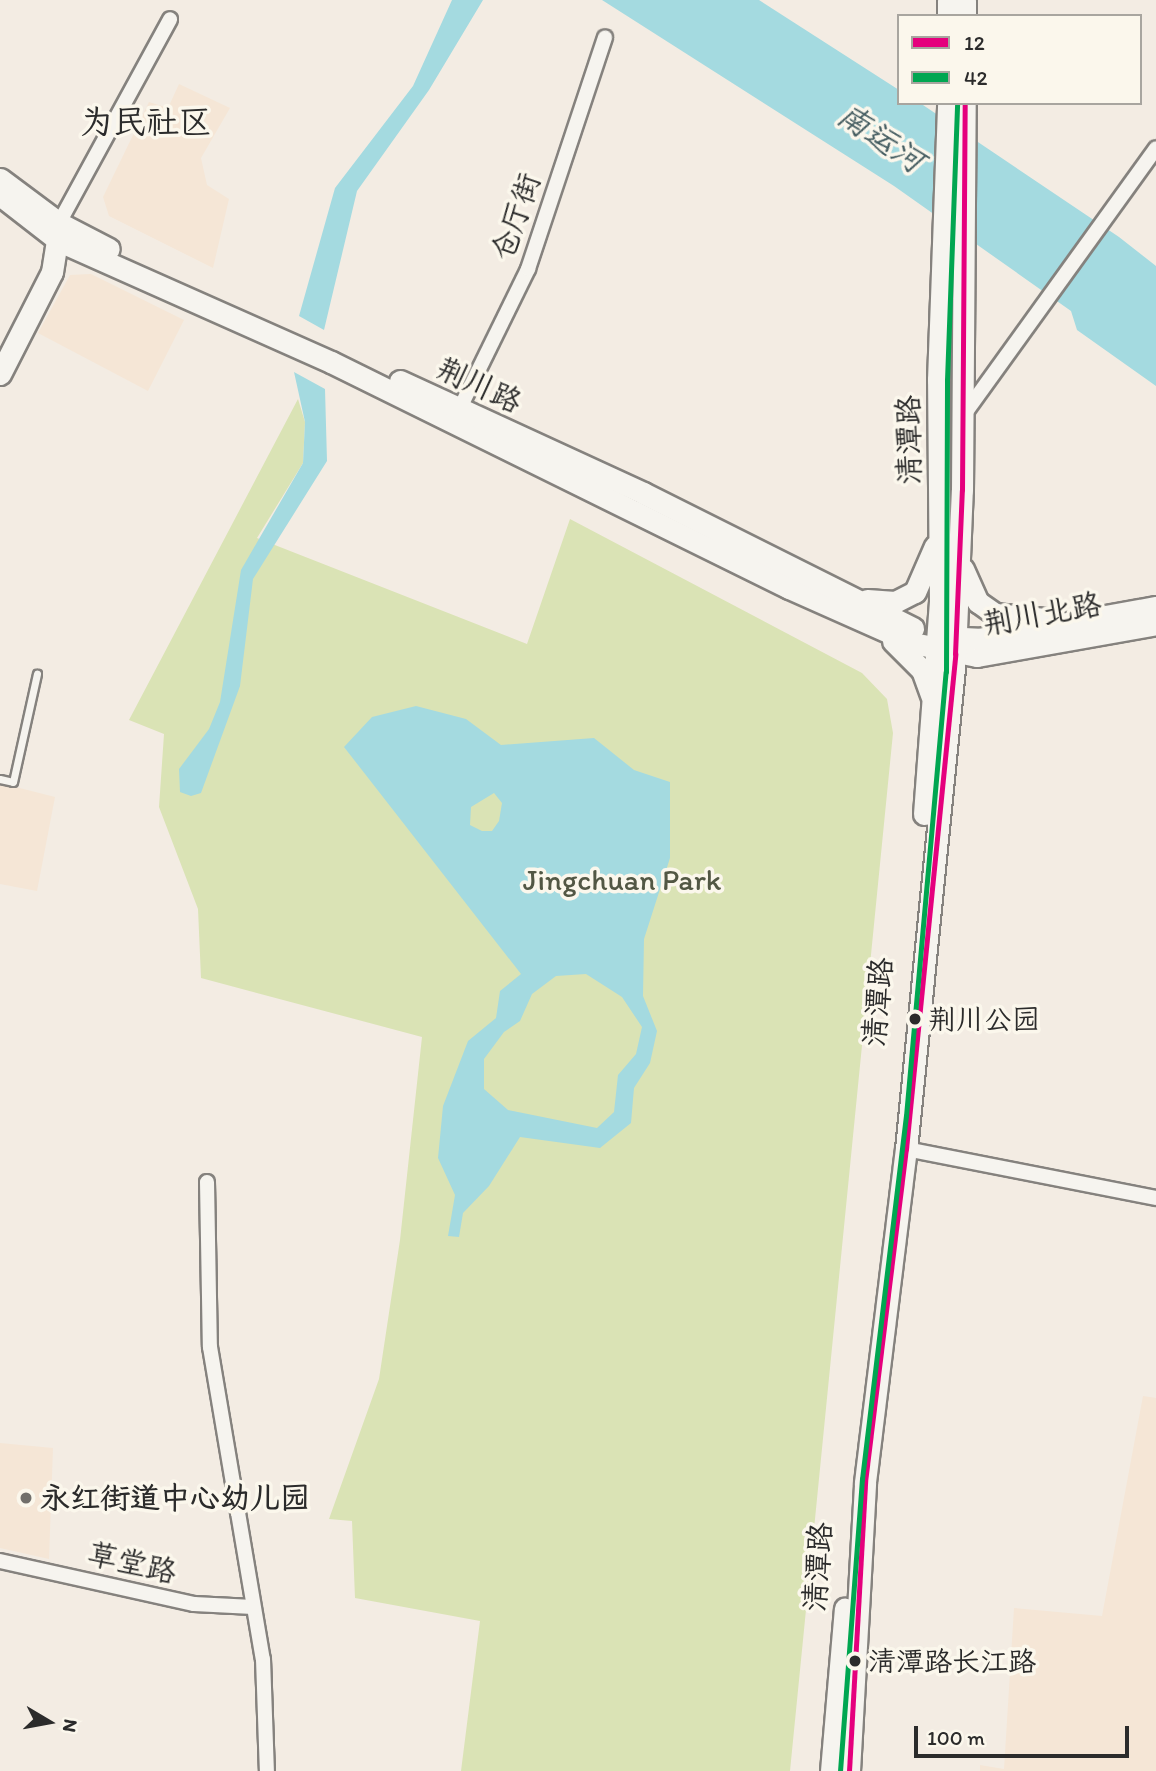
<!DOCTYPE html>
<html>
<head>
<meta charset="utf-8">
<style>
  body { margin:0 }
  #map { position:relative; width:1156px; height:1771px; overflow:hidden; background:#f3ece3; font-family:Itim,"LXGW WenKai TC",sans-serif }
  div>[style] { position:absolute }
  .built>* { inset:0; background:#f5e6d6 }
  .green>* { inset:0; background:#dae3b5 }
  .water>* { inset:0; background:#a4dae0 }
  .roads { filter:drop-shadow(2px 0 #85827e) drop-shadow(-2px 0 #85827e) drop-shadow(0 2px #85827e) drop-shadow(0 -2px #85827e) }
  .lane>* { height:7px; margin:-3.5px; padding:0 3.5px; transform-origin:3.5px; border-radius:3.5px; background:#f6f4ef }
  .street>* { height:14px; margin:-7px; padding:0 7px; transform-origin:7px; border-radius:7px; background:#f6f4ef }
  .secondary>* { height:21px; margin:-10.5px; padding:0 10.5px; transform-origin:10.5px; border-radius:10.5px; background:#f6f4ef }
  .bus-1>* { height:5px; margin:-2.5px; padding:0 2.5px; transform-origin:2.5px; border-radius:2.5px; background:#e5007d }
  .bus-2>* { height:5px; margin:-2.5px; padding:0 2.5px; transform-origin:2.5px; border-radius:2.5px; background:#00a651 }
  .dots>* { width:19px; height:19px; translate:-50% -50%; box-sizing:border-box; border:4px solid #fbf7ec; border-radius:50% }
  span { translate:-50% -50%; white-space:nowrap; text-align:center; line-height:1.15; -webkit-text-stroke:7px #fbf7ec; paint-order:stroke }
  .bus-label { font-size:28px; color:#2b2b2b }
  .left { translate:0 -50%; text-align:left }
  .street-label { font-size:30px; color:#2b2b2b }
  .park-label { font-size:30px; color:#525744 }
  .poi-label { font-size:30px; color:#2b2b2b; font-weight:700 }
  .water-label { font-size:32px; color:#455d61; font-style:italic }
  .quarter-label { font-size:33px; color:#2b2b2b }
  .legend { position:absolute; left:897px; top:14px; width:245px; height:91px; box-sizing:border-box; background:#fbf7ec; border:2px solid #a8a59f; margin:0; padding:9px 12px; list-style:none; font-size:21px; color:#2b2b2b }
  .legend li { display:flex; align-items:center; gap:14px; height:35px }
  .legend b { width:35px; border:2px solid #a8a59f }
  .north { position:absolute; left:14px; top:1687px; width:70px; height:70px; -webkit-text-stroke:5px #fbf7ec; paint-order:stroke; rotate:100deg; font-size:19px; font-weight:700; line-height:28px; text-align:center; color:#2b2b2b }
  .north::after { content:''; display:block; margin:auto; width:24px; height:32px; background:#2b2b2b; clip-path:polygon(50% 0,100% 100%,50% 72%,0 100%) }
  .scale { position:absolute; left:914px; top:1726px; width:215px; height:32px; box-sizing:border-box; border:4px solid #2b2b2b; border-top:0; padding-left:9px; font-size:21px; line-height:24px; white-space:nowrap; color:#2b2b2b; -webkit-text-stroke:5px #fbf7ec; paint-order:stroke }
</style>
</head>
<body>
<div id="map">
  <div class="built">
    <div style="clip-path:polygon(179px 84px,230px 108px,201px 158px,207px 185px,229px 199px,213px 268px,109px 216px,103px 197px,149px 102px,168px 108px)"></div>
    <div style="clip-path:polygon(91px 274px,184px 320px,148px 391px,38px 333px,70px 275px)"></div>
    <div style="clip-path:polygon(0 783px,55px 797px,37px 891px,0 884px)"></div>
    <div style="clip-path:polygon(1143px 1396px,1156px 1398px,1156px 1771px,980px 1771px,980px 1765px,1004px 1769px,1014px 1608px,1102px 1616px)"></div>
    <div style="clip-path:polygon(0 1443px,53px 1448px,49px 1559px,0 1548px)"></div>
  </div>
  <div class="green">
    <div style="clip-path:polygon(298px 399px,305px 422px,303px 463px,257px 538px,527px 644px,570px 519px,862px 673px,887px 699px,893px 733px,790px 1771px,461px 1771px,480px 1621px,355px 1598px,352px 1521px,329px 1519px,379px 1379px,400px 1240px,422px 1037px,201px 978px,198px 909px,159px 807px,164px 734px,129px 720px)"></div>
  </div>
  <div class="water">
    <div style="clip-path:polygon(452px 0,483px 0,429px 90px,357px 191px,324px 330px,299px 316px,335px 188px,413px 86px)"></div>
    <div style="clip-path:polygon(602px 0,759px 0,899px 90px,899px 103px,920px 103px,1119px 237px,1156px 266px,1156px 386px,1077px 330px,1071px 311px,894px 186px)"></div>
    <div style="clip-path:polygon(294px 372px,325px 389px,327px 461px,253px 579px,240px 686px,201px 793px,191px 796px,180px 792px,179px 769px,209px 729px,220px 702px,241px 570px,303px 463px,305px 422px)"></div>
    <div style="clip-path:polygon(evenodd,416px 706px,466px 719px,501px 745px,594px 738px,634px 770px,670px 782px,670px 858px,644px 939px,643px 996px,657px 1031px,650px 1063px,634px 1088px,631px 1123px,600px 1148px,520px 1137px,489px 1186px,463px 1213px,459px 1237px,448px 1236px,455px 1195px,438px 1158px,443px 1106px,468px 1041px,496px 1018px,500px 991px,521px 974px,344px 747px,372px 717px,416px 706px,494px 793px,502px 803px,499px 821px,492px 831px,482px 831px,470px 825px,471px 807px,494px 793px,416px 706px,586px 974px,622px 997px,642px 1027px,636px 1054px,618px 1075px,614px 1112px,597px 1128px,508px 1110px,484px 1089px,484px 1059px,504px 1032px,520px 1021px,532px 994px,556px 976px,586px 974px)"></div>
  </div>
  <div class="roads">
    <div class="lane">
      <div style="left:0;top:779px;width:13px;rotate:13deg"></div>
      <div style="left:13px;top:782px;width:111px;rotate:-77.5deg"></div>
    </div>
    <div class="street">
      <div style="left:59px;top:223px;width:232px;rotate:-61.4deg"></div>
      <div style="left:460px;top:408px;width:155px;rotate:-63.9deg"></div>
      <div style="left:528px;top:269px;width:244px;rotate:-71.6deg"></div>
      <div style="left:963px;top:416px;width:330px;rotate:-54.2deg"></div>
      <div style="left:906px;top:1149px;width:255px;rotate:11.1deg"></div>
      <div style="left:207px;top:1182px;width:165px;rotate:89deg"></div>
      <div style="left:210px;top:1347px;width:316px;rotate:80.4deg"></div>
      <div style="left:263px;top:1659px;width:112px;rotate:88deg"></div>
      <div style="left:0;top:1561px;width:199px;rotate:12.5deg"></div>
      <div style="left:194px;top:1604px;width:59px;rotate:2.9deg"></div>
    </div>
    <div class="secondary">
      <div style="left:948px;top:16px;width:16px;rotate:-90deg"></div>
      <div style="left:965px;top:16px;width:16px;rotate:-90deg"></div>
      <div style="left:0;top:179px;width:74px;rotate:36.7deg"></div>
      <div style="left:59px;top:223px;width:56px;rotate:27.5deg"></div>
      <div style="left:0;top:195px;width:75px;rotate:37.9deg"></div>
      <div style="left:59px;top:241px;width:298px;rotate:24deg"></div>
      <div style="left:331px;top:362px;width:511px;rotate:26.26deg"></div>
      <div style="left:789px;top:588px;width:136px;rotate:23.9deg"></div>
      <div style="left:913px;top:643px;width:65px;rotate:11.5deg"></div>
      <div style="left:977px;top:656px;width:182px;rotate:-10.1deg"></div>
      <div style="left:0;top:374px;width:114px;rotate:-63deg"></div>
      <div style="left:52px;top:272px;width:45px;rotate:-81deg"></div>
      <div style="left:400px;top:381px;width:268px;rotate:24.7deg"></div>
      <div style="left:643px;top:493px;width:302px;rotate:26.6deg"></div>
      <div style="left:963px;top:569px;width:36px;rotate:66deg"></div>
      <div style="left:978px;top:602px;width:21px;rotate:35deg"></div>
      <div style="left:995px;top:614px;width:50px;rotate:5.7deg"></div>
      <div style="left:867px;top:600px;width:28px;rotate:4deg"></div>
      <div style="left:895px;top:602px;width:22px;rotate:-27deg"></div>
      <div style="left:915px;top:592px;width:50px;rotate:-66.5deg"></div>
      <div style="left:944px;top:637px;width:34px;rotate:3deg"></div>
      <div style="left:978px;top:639px;width:181px;rotate:-10.2deg"></div>
      <div style="left:893px;top:641px;width:41px;rotate:45deg"></div>
      <div style="left:922px;top:670px;width:27px;rotate:70deg"></div>
      <div style="left:924px;top:814px;width:213px;rotate:-85.7deg"></div>
      <div style="left:940px;top:602px;width:222px;rotate:-90.5deg"></div>
      <div style="left:938px;top:380px;width:277px;rotate:-87.9deg"></div>
      <div style="left:831px;top:1771px;width:163px;rotate:-85.1deg"></div>
      <div style="left:849px;top:1771px;width:289px;rotate:-86.8deg"></div>
      <div style="left:865px;top:1482px;width:336px;rotate:-83deg"></div>
      <div style="left:906px;top:1149px;width:497px;rotate:-84.3deg"></div>
      <div style="left:955px;top:654px;width:164px;rotate:-87.6deg"></div>
      <div style="left:962px;top:490px;width:387px;rotate:-89.6deg"></div>
    </div>
  </div>
  <div class="bus-1">
    <div style="left:849px;top:1771px;width:289px;rotate:-86.8deg"></div>
    <div style="left:865px;top:1482px;width:336px;rotate:-83deg"></div>
    <div style="left:906px;top:1149px;width:497px;rotate:-84.3deg"></div>
    <div style="left:955px;top:654px;width:164px;rotate:-87.6deg"></div>
    <div style="left:962px;top:490px;width:387px;rotate:-89.6deg"></div>
  </div>
  <div class="bus-2">
    <div style="left:840px;top:1771px;width:293px;rotate:-85.7deg"></div>
    <div style="left:862px;top:1479px;width:366px;rotate:-83.1deg"></div>
    <div style="left:906px;top:1116px;width:446px;rotate:-84.9deg"></div>
    <div style="left:946px;top:672px;width:292px;rotate:-89.8deg"></div>
    <div style="left:947px;top:380px;width:277px;rotate:-87.9deg"></div>
  </div>
  <div class="dots">
    <div style="left:915px;top:1019px;background:#2b2b2b"></div>
    <div style="left:26px;top:1498px;background:#716f6b"></div>
    <div style="left:855px;top:1661px;background:#2b2b2b"></div>
  </div>
  <div class="bus-label">
    <span class="left" style="left:928px;top:1019px">荆川公园</span>
    <span class="left" style="left:868px;top:1661px">清潭路长江路</span>
  </div>
  <div class="street-label">
    <span style="left:516px;top:217px;rotate:-71deg">仓厅街</span>
    <span style="left:479px;top:385px;rotate:25deg">荆川路</span>
    <span style="left:909px;top:440px;rotate:-91deg">清潭路</span>
    <span style="left:1042px;top:614px;rotate:-10deg">荆川北路</span>
    <span style="left:878px;top:1002px;rotate:-85deg">清潭路</span>
    <span style="left:132px;top:1563px;rotate:13deg">草堂路</span>
    <span style="left:818px;top:1567px;rotate:-86deg">清潭路</span>
  </div>
  <div class="park-label">
    <span style="left:622px;top:880px">Jingchuan Park</span>
  </div>
  <div class="poi-label">
    <span class="left" style="left:40px;top:1498px">永红街道中心幼儿园</span>
  </div>
  <div class="water-label">
    <span style="left:881px;top:138px;rotate:34deg">南运河</span>
  </div>
  <div class="quarter-label">
    <span style="left:146px;top:122px">为民社区</span>
  </div>
  <ul class="legend">
  <li><b style="height:9px;background:#e5007d"></b>12</li>
  <li><b style="height:9px;background:#00a651"></b>42</li>
  </ul>
  <div class="north">N</div>
  <div class="scale">100 m</div>
</div>
</body>
</html>
